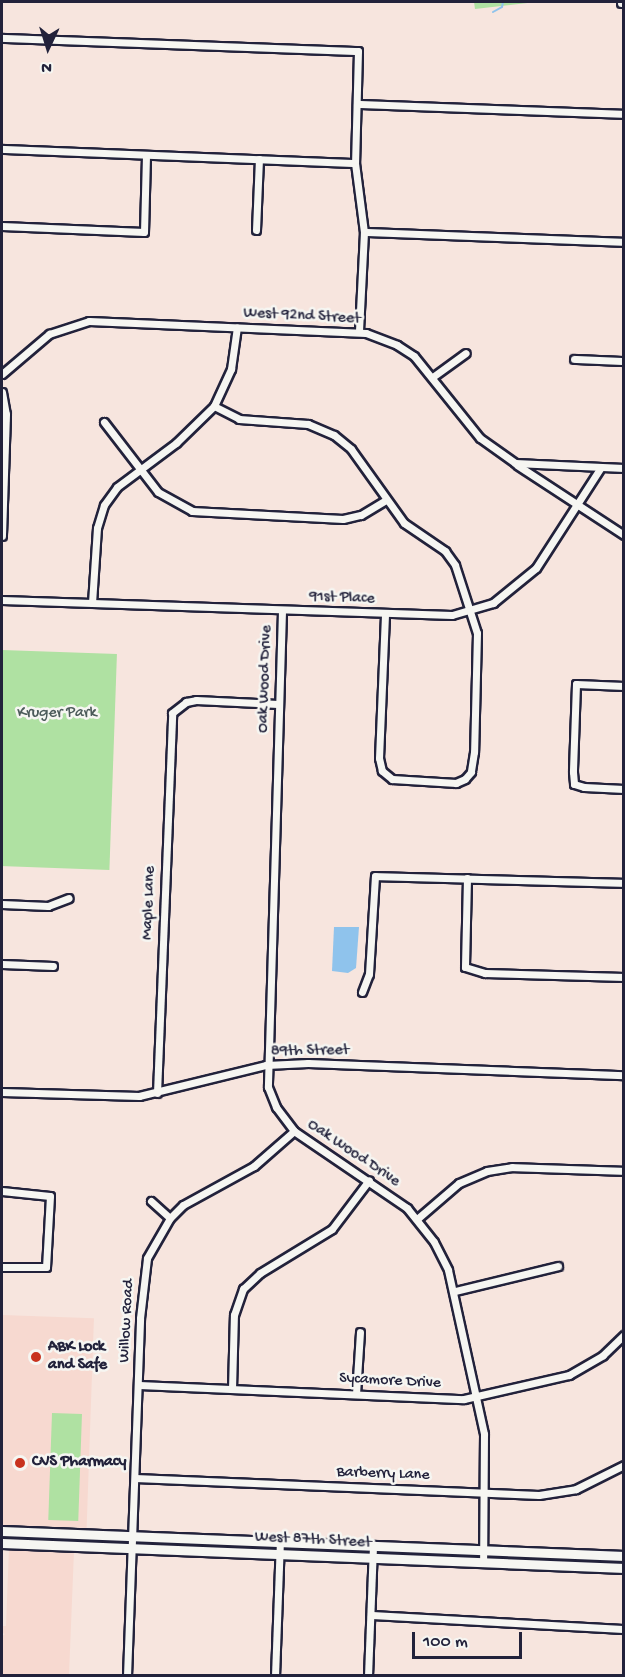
<!DOCTYPE html>
<html>
<head>
<meta charset="utf-8">
<style>
  body { margin:0 }
  #map { position:relative; width:625px; height:1677px; overflow:hidden; background:#f7e5de; font-family:"Gochi Hand",sans-serif }
  div>[style] { position:absolute }
  .built>* { inset:0; background:#f7d9d0; transform-origin:0 0 }
  .green>* { inset:0; background:#afe1a2; transform-origin:0 0 }
  .water>* { inset:0; background:#8fc3ec }
  .stream>* { height:2px; margin:-1px; padding:0 1px; transform-origin:1px; border-radius:1px; background:#8fc3ec }
  .roads { filter:drop-shadow(2px 0 #22223b) drop-shadow(-2px 0 #22223b) drop-shadow(0 2px #22223b) drop-shadow(0 -2px #22223b) }
  .street>* { height:7px; margin:-3.5px; padding:0 3.5px; transform-origin:3.5px; border-radius:3.5px; background:#f6f6f2 }
  .secondary>* { height:9px; margin:-4.5px; padding:0 4.5px; transform-origin:4.5px; border-radius:4.5px; background:#f6f6f2 }
  .dots>* { width:16px; height:16px; translate:-50% -50%; box-sizing:border-box; border:3px solid #f6f6f2; border-radius:50% }
  span { translate:-50% -50%; white-space:nowrap; text-align:center; line-height:1.15; -webkit-text-stroke:5px #f6f6f2; paint-order:stroke }
  .street-label { font-size:16px; color:#22223b }
  .park-label { font-size:16px; color:#4c5b5a }
  .poi-label { font-size:16px; color:#22223b; font-weight:700 }
  .left { translate:0 -50%; text-align:left }
  .frame { position:absolute; inset:0; border:3px solid #22223b; pointer-events:none }
  .north { position:absolute; left:18px; top:18px; width:60px; height:60px; -webkit-text-stroke:4px #f6f6f2; paint-order:stroke; rotate:184deg; font-size:16px; font-weight:700; line-height:24px; text-align:center; color:#22223b }
  .north::after { content:''; display:block; margin:auto; width:21px; height:27px; background:#22223b; clip-path:polygon(50% 0,100% 100%,50% 72%,0 100%) }
  .scale { position:absolute; left:412px; top:1632px; width:110px; height:27px; box-sizing:border-box; border:3px solid #22223b; border-top:0; padding-left:8px; font-size:18px; line-height:21px; white-space:nowrap; color:#22223b; -webkit-text-stroke:4px #f6f6f2; paint-order:stroke }
</style>
</head>
<body>
<div id="map">
  <div class="built">
    <div style="left:2px;top:1315px;width:92px;height:210px;rotate:2deg"></div>
    <div style="clip-path:polygon(9px 1548px,74px 1551px,69px 1675px,2px 1675px,2px 1636px,5px 1634px,2px 1633px,2px 1626px,6px 1626px)"></div>
  </div>
  <div class="green">
    <div style="clip-path:polygon(474px 2px,536px 2px,475px 9px)"></div>
    <div style="left:2px;top:650px;width:115px;height:216px;rotate:2deg"></div>
    <div style="left:52px;top:1413px;width:30px;height:107px;rotate:2deg"></div>
  </div>
  <div class="water">
    <div style="clip-path:polygon(334px 927px,359px 927px,356px 968px,348px 973px,332px 971px)"></div>
  </div>
  <div class="stream">
    <div style="left:493px;top:12px;width:10px;rotate:-29deg"></div>
    <div style="left:502px;top:7px;width:5px;rotate:-79deg"></div>
  </div>
  <div class="roads">
    <div class="street">
      <div style="left:621px;top:3px;width:3px"></div>
      <div style="left:2px;top:38px;width:356px;rotate:2.1deg"></div>
      <div style="left:358px;top:51px;width:112px;rotate:91.5deg"></div>
      <div style="left:355px;top:163px;width:70px;rotate:82.6deg"></div>
      <div style="left:364px;top:232px;width:100px;rotate:92.9deg"></div>
      <div style="left:357px;top:104px;width:267px;rotate:2.1deg"></div>
      <div style="left:2px;top:149px;width:353px;rotate:2.3deg"></div>
      <div style="left:2px;top:226px;width:142px;rotate:2.4deg"></div>
      <div style="left:144px;top:232px;width:77px;rotate:-88.5deg"></div>
      <div style="left:256px;top:230px;width:71px;rotate:-87.6deg"></div>
      <div style="left:364px;top:232px;width:260px;rotate:2.2deg"></div>
      <div style="left:574px;top:359px;width:50px;rotate:2.3deg"></div>
      <div style="left:2px;top:374px;width:62px;rotate:-40.4deg"></div>
      <div style="left:49px;top:334px;width:42px;rotate:-18deg"></div>
      <div style="left:89px;top:321px;width:277px;rotate:2.5deg"></div>
      <div style="left:366px;top:333px;width:33px;rotate:21deg"></div>
      <div style="left:397px;top:345px;width:20px;rotate:33deg"></div>
      <div style="left:414px;top:356px;width:105px;rotate:51.2deg"></div>
      <div style="left:480px;top:438px;width:43px;rotate:35.5deg"></div>
      <div style="left:515px;top:463px;width:109px;rotate:2.6deg"></div>
      <div style="left:434px;top:376px;width:39px;rotate:-36deg"></div>
      <div style="left:2px;top:392px;width:22px;rotate:80deg"></div>
      <div style="left:6px;top:414px;width:122px;rotate:91.9deg"></div>
      <div style="left:214px;top:406px;width:28px;rotate:27deg"></div>
      <div style="left:239px;top:419px;width:69px;rotate:4.1deg"></div>
      <div style="left:308px;top:424px;width:28px;rotate:23deg"></div>
      <div style="left:334px;top:435px;width:22px;rotate:39deg"></div>
      <div style="left:351px;top:449px;width:91px;rotate:54.4deg"></div>
      <div style="left:404px;top:523px;width:50px;rotate:34.3deg"></div>
      <div style="left:445px;top:551px;width:17px;rotate:54deg"></div>
      <div style="left:455px;top:565px;width:71px;rotate:72.1deg"></div>
      <div style="left:477px;top:633px;width:119px;rotate:91.4deg"></div>
      <div style="left:474px;top:752px;width:20px;rotate:99deg"></div>
      <div style="left:471px;top:772px;width:9px;rotate:131deg"></div>
      <div style="left:465px;top:779px;width:10px;rotate:156deg"></div>
      <div style="left:456px;top:783px;width:64px;rotate:-176.4deg"></div>
      <div style="left:392px;top:779px;width:13px;rotate:-141deg"></div>
      <div style="left:382px;top:771px;width:13px;rotate:-103deg"></div>
      <div style="left:379px;top:758px;width:144px;rotate:-87.6deg"></div>
      <div style="left:104px;top:422px;width:88px;rotate:52.4deg"></div>
      <div style="left:158px;top:492px;width:39px;rotate:29deg"></div>
      <div style="left:192px;top:511px;width:151px;rotate:3deg"></div>
      <div style="left:343px;top:519px;width:18px;rotate:-13deg"></div>
      <div style="left:361px;top:515px;width:29px;rotate:-31deg"></div>
      <div style="left:517px;top:465px;width:128px;rotate:33.2deg"></div>
      <div style="left:2px;top:600px;width:450px;rotate:1.9deg"></div>
      <div style="left:452px;top:615px;width:43px;rotate:-16.3deg"></div>
      <div style="left:493px;top:603px;width:55px;rotate:-39.1deg"></div>
      <div style="left:536px;top:568px;width:120px;rotate:-57.2deg"></div>
      <div style="left:92px;top:603px;width:75px;rotate:-86.2deg"></div>
      <div style="left:97px;top:528px;width:24px;rotate:-73deg"></div>
      <div style="left:104px;top:505px;width:22px;rotate:-54deg"></div>
      <div style="left:117px;top:487px;width:74px;rotate:-36.7deg"></div>
      <div style="left:176px;top:443px;width:53px;rotate:-44.2deg"></div>
      <div style="left:214px;top:406px;width:41px;rotate:-65.3deg"></div>
      <div style="left:231px;top:369px;width:42px;rotate:-81.9deg"></div>
      <div style="left:282px;top:611px;width:476px;rotate:91.7deg"></div>
      <div style="left:268px;top:1087px;width:22px;rotate:68deg"></div>
      <div style="left:276px;top:1107px;width:30px;rotate:53deg"></div>
      <div style="left:294px;top:1131px;width:137px;rotate:34.3deg"></div>
      <div style="left:407px;top:1208px;width:43px;rotate:51.5deg"></div>
      <div style="left:434px;top:1242px;width:31px;rotate:63deg"></div>
      <div style="left:448px;top:1270px;width:168px;rotate:77.6deg"></div>
      <div style="left:484px;top:1434px;width:129px;rotate:90.4deg"></div>
      <div style="left:624px;top:686px;width:48px;rotate:-177.6deg"></div>
      <div style="left:576px;top:684px;width:88px;rotate:92deg"></div>
      <div style="left:573px;top:772px;width:12px;rotate:85deg"></div>
      <div style="left:574px;top:784px;width:10px;rotate:17deg"></div>
      <div style="left:584px;top:787px;width:40px;rotate:2.9deg"></div>
      <div style="left:172px;top:713px;width:18px;rotate:-38deg"></div>
      <div style="left:186px;top:702px;width:10px;rotate:-11deg"></div>
      <div style="left:196px;top:700px;width:82px;rotate:2.8deg"></div>
      <div style="left:467px;top:878px;width:89px;rotate:91.3deg"></div>
      <div style="left:465px;top:967px;width:21px;rotate:17deg"></div>
      <div style="left:485px;top:973px;width:139px;rotate:1.6deg"></div>
      <div style="left:2px;top:904px;width:46px;rotate:2.5deg"></div>
      <div style="left:48px;top:906px;width:22px;rotate:-21deg"></div>
      <div style="left:2px;top:964px;width:51px;rotate:2.2deg"></div>
      <div style="left:362px;top:992px;width:19px;rotate:-69deg"></div>
      <div style="left:369px;top:974px;width:98px;rotate:-86.5deg"></div>
      <div style="left:375px;top:876px;width:249px;rotate:1.6deg"></div>
      <div style="left:2px;top:1092px;width:137px;rotate:1.7deg"></div>
      <div style="left:139px;top:1096px;width:131px;rotate:-13.7deg"></div>
      <div style="left:266px;top:1065px;width:42px;rotate:-2.7deg"></div>
      <div style="left:308px;top:1063px;width:316px;rotate:2.2deg"></div>
      <div style="left:157px;top:1093px;width:380px;rotate:-87.7deg"></div>
      <div style="left:2px;top:1191px;width:48px;rotate:5.9deg"></div>
      <div style="left:50px;top:1196px;width:71px;rotate:93.2deg"></div>
      <div style="left:46px;top:1267px;width:44px;rotate:180deg"></div>
      <div style="left:151px;top:1201px;width:25px;rotate:42deg"></div>
      <div style="left:417px;top:1219px;width:55px;rotate:-40.6deg"></div>
      <div style="left:459px;top:1183px;width:30px;rotate:-23deg"></div>
      <div style="left:487px;top:1171px;width:25px;rotate:-9deg"></div>
      <div style="left:512px;top:1167px;width:112px;rotate:2deg"></div>
      <div style="left:455px;top:1291px;width:106px;rotate:-13.6deg"></div>
      <div style="left:139px;top:1385px;width:325px;rotate:2.5deg"></div>
      <div style="left:464px;top:1399px;width:108px;rotate:-12.9deg"></div>
      <div style="left:569px;top:1375px;width:39px;rotate:-30deg"></div>
      <div style="left:603px;top:1355px;width:29px;rotate:-44deg"></div>
      <div style="left:232px;top:1389px;width:74px;rotate:-88.5deg"></div>
      <div style="left:234px;top:1315px;width:28px;rotate:-71deg"></div>
      <div style="left:243px;top:1289px;width:23px;rotate:-43deg"></div>
      <div style="left:260px;top:1273px;width:84px;rotate:-31.4deg"></div>
      <div style="left:332px;top:1229px;width:61px;rotate:-52.9deg"></div>
      <div style="left:356px;top:1394px;width:62px;rotate:-86.3deg"></div>
      <div style="left:135px;top:1478px;width:404px;rotate:2.4deg"></div>
      <div style="left:539px;top:1495px;width:37px;rotate:-9deg"></div>
      <div style="left:576px;top:1489px;width:54px;rotate:-26.6deg"></div>
      <div style="left:371px;top:1615px;width:253px;rotate:3.2deg"></div>
      <div style="left:127px;top:1676px;width:358px;rotate:-87.9deg"></div>
      <div style="left:140px;top:1318px;width:60px;rotate:-83.3deg"></div>
      <div style="left:147px;top:1258px;width:46px;rotate:-60.1deg"></div>
      <div style="left:170px;top:1218px;width:18px;rotate:-45deg"></div>
      <div style="left:183px;top:1205px;width:81px;rotate:-28.8deg"></div>
      <div style="left:254px;top:1166px;width:53px;rotate:-41.2deg"></div>
      <div style="left:275px;top:1676px;width:134px;rotate:-87.9deg"></div>
      <div style="left:368px;top:1676px;width:129px;rotate:-87.8deg"></div>
    </div>
    <div class="secondary">
      <div style="left:2px;top:1531px;width:623px;rotate:2.3deg"></div>
      <div style="left:2px;top:1543px;width:623px;rotate:2.3deg"></div>
    </div>
  </div>
  <div class="dots">
    <div style="left:36px;top:1357px;background:#c8321e"></div>
    <div style="left:20px;top:1463px;background:#c8321e"></div>
  </div>
  <div class="street-label">
    <span style="left:302px;top:317px;rotate:3deg">West 92nd Street</span>
    <span style="left:342px;top:599px;rotate:2deg">91st Place</span>
    <span style="left:266px;top:679px;rotate:-88deg">Oak Wood Drive</span>
    <span style="left:150px;top:903px;rotate:-88deg">Maple Lane</span>
    <span style="left:310px;top:1052px;rotate:-1deg">89th Street</span>
    <span style="left:353px;top:1154px;rotate:34deg">Oak Wood Drive</span>
    <span style="left:128px;top:1321px;rotate:-87deg">Willow Road</span>
    <span style="left:390px;top:1382px;rotate:3deg">Sycamore Drive</span>
    <span style="left:383px;top:1475px;rotate:2deg">Barberry Lane</span>
    <span style="left:313px;top:1541px;rotate:3deg">West 87th Street</span>
  </div>
  <div class="park-label">
    <span style="left:57px;top:714px">Kruger Park</span>
  </div>
  <div class="poi-label">
    <span class="left" style="left:48px;top:1357px">ABK Lock<br>and Safe</span>
    <span class="left" style="left:32px;top:1463px">CVS Pharmacy</span>
  </div>
  <div class="frame"></div>
  <div class="north">N</div>
  <div class="scale">100 m</div>
</div>
</body>
</html>
